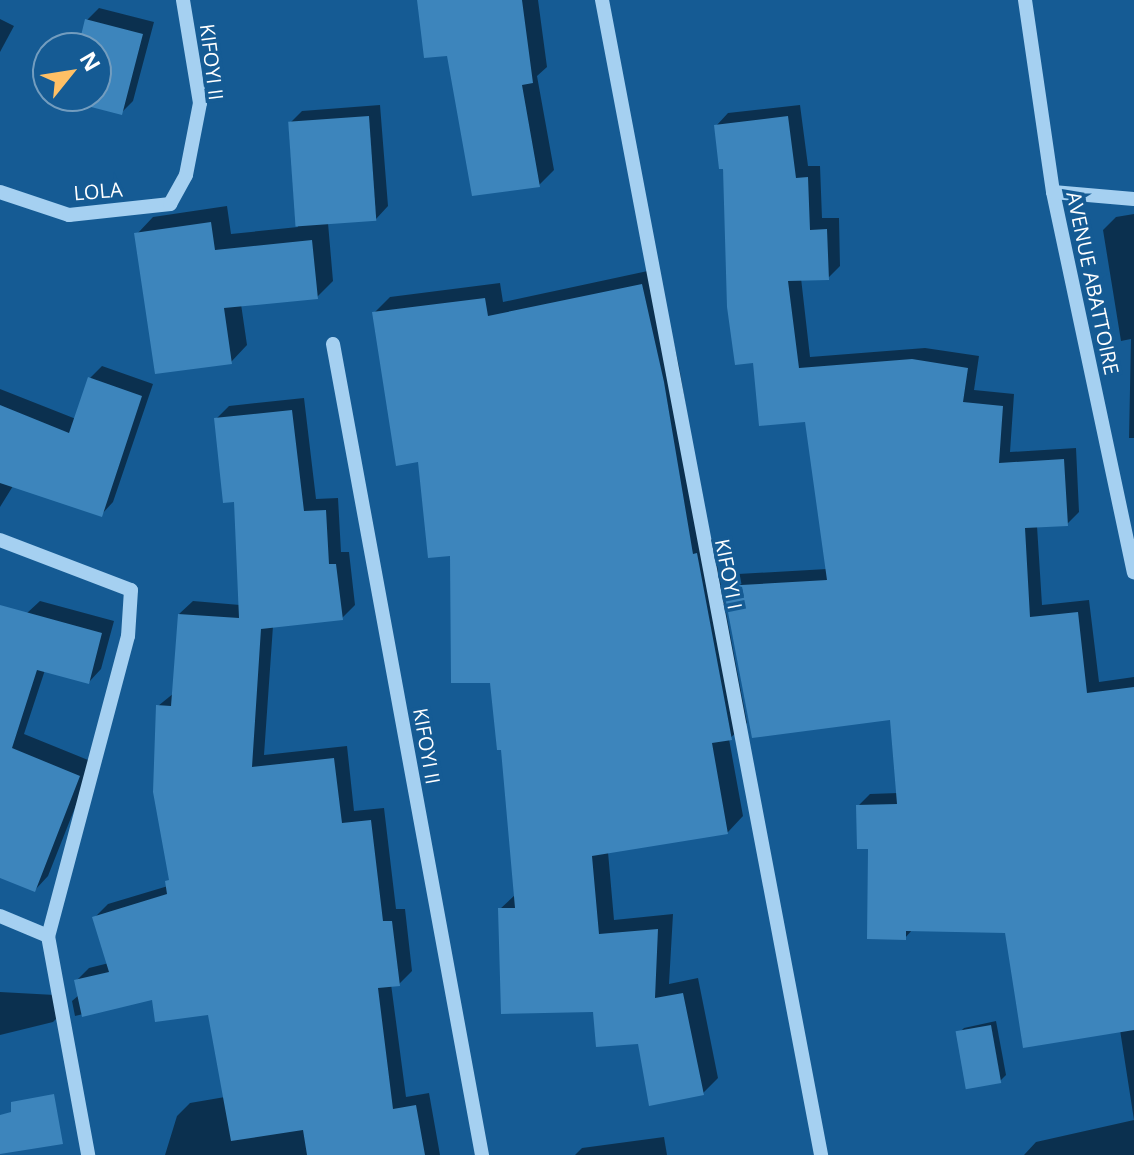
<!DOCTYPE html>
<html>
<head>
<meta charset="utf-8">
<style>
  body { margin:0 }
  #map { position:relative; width:1134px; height:1155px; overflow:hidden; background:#155b94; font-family:"Open Sans",sans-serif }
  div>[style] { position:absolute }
  .shadow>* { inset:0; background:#0007 }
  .building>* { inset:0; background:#3d85bc; transform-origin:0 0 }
  .minor>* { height:14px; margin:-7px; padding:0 7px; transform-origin:7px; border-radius:7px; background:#a5d0f1 }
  span { translate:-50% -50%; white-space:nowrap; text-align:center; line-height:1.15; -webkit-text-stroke:7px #155b94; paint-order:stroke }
  .street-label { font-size:20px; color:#fff }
  .north { position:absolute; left:32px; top:32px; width:80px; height:80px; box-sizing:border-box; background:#155b94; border:2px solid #739dbf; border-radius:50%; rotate:60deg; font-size:22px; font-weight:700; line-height:32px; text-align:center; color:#fff }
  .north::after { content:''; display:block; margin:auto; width:28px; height:36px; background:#ffc065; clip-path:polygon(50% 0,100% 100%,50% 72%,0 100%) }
</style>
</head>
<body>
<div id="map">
  <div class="shadow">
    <div style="clip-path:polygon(419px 0,538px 0,547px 67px,537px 76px,554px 170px,539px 185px,448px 54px)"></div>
    <div style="clip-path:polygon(99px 8px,154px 22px,133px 101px,121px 113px,67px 96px,96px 96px,96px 48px,80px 48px,87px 20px)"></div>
    <div style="clip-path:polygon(0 19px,14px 26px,0 52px)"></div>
    <div style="clip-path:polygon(380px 105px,388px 206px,376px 219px,328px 223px,333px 281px,317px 297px,241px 304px,247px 345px,231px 362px,137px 234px,153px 217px,227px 206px,231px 234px,298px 227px,290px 123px,302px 111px)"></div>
    <div style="clip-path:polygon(800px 105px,808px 166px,820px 166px,822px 218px,839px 218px,840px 266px,828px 278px,801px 278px,810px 357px,925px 348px,979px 356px,974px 390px,1014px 394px,1010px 452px,1076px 448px,1079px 512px,1067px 524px,1037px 526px,1042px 605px,1089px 600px,1099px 682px,1134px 677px,1134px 1155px,1024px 1155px,1036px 1142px,1134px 1120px,1120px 1030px,1006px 931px,913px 929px,905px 938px,858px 806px,870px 794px,898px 793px,892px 717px,725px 587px,738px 574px,827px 569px,807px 420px,754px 360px,716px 126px,728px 113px)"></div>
    <div style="clip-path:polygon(1134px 214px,1134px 438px,1129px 438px,1131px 339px,1121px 341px,1103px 230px,1116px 217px)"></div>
    <div style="clip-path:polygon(657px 269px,679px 366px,708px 539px,712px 539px,747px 723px,729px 739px,743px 816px,728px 832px,608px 852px,614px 920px,673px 914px,669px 984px,698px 978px,718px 1078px,703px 1093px,639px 1042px,500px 909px,516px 894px,503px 748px,492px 681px,374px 313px,390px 297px,500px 283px,503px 302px)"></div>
    <div style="clip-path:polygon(102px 366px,153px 384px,113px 502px,101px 515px,13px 486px,0 507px,0 389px,76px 419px,90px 378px)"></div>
    <div style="clip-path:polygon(304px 398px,316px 499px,338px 498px,341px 552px,349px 552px,355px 605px,342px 618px,273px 626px,264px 755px,347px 746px,354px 811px,384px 808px,396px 909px,405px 909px,412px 971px,399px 984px,391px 984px,406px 1097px,429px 1093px,440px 1155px,165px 1155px,177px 1116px,190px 1103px,225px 1097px,209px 1013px,154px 997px,75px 1016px,72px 1001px,79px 995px,76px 981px,89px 968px,109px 963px,95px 917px,108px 904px,168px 886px,171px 878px,158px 706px,174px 693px,179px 614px,193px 601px,240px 605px,236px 500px,216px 419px,229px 406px)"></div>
    <div style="clip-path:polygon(40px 601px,114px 621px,101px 669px,89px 682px,45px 670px,24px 734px,93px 762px,48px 876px,35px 890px,0 876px,0 638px)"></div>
    <div style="clip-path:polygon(0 992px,55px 995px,59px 1016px,53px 1022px,0 1035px)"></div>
    <div style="clip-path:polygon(996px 1021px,1006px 1075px,1000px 1081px,958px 1034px,964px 1028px)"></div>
    <div style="clip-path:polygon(664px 1137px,667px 1155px,575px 1155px,582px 1148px)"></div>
  </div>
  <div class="building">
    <div style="clip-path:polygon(417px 0,522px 0,533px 83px,522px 85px,540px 187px,472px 196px,447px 56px,424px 58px)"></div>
    <div style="clip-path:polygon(85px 19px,143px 34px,122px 115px,64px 100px,65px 96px,96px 96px,96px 48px,78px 48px)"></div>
    <div style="left:369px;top:116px;width:105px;height:81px;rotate:86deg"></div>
    <div style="clip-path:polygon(788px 116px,796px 178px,808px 177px,810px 230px,827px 229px,829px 280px,788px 281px,799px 368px,912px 359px,968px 368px,963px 402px,1003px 406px,999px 463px,1064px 459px,1068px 526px,1025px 528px,1030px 617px,1078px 612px,1087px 693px,1134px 687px,1134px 1030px,1023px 1048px,1005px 933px,906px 931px,906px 940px,867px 939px,868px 849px,857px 849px,856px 805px,897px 804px,890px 720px,752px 738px,723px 586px,827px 580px,805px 422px,759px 426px,753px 363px,735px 365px,727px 307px,723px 169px,719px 169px,714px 125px)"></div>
    <div style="clip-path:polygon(211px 222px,215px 250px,312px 240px,318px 299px,224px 308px,232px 364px,155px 374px,134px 233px)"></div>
    <div style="clip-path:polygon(642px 284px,664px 382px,693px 554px,697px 553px,732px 740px,712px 743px,728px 834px,592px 856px,599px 934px,658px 929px,655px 998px,683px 993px,704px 1095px,649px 1106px,638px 1044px,596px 1047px,593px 1012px,501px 1014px,498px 908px,515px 908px,501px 750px,497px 750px,490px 683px,451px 683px,450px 556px,428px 558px,418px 462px,396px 466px,372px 312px,485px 298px,488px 316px)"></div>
    <div style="clip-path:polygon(88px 377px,142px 396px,102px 517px,0 483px,0 405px,69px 433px)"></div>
    <div style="clip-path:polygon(292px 410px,304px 511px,326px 510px,329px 564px,336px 564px,343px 620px,261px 629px,252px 767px,334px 758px,342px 823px,371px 820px,383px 921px,392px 921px,400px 986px,378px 988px,393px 1109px,416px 1105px,425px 1155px,307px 1155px,303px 1130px,231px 1141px,208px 1015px,155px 1022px,152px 1000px,82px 1017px,74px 980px,109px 972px,92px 917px,167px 894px,165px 881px,169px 880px,153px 792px,156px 705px,171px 706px,178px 614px,239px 618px,234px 502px,223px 503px,214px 418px)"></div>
    <div style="clip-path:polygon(0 605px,102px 633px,89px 684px,37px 670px,12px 748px,80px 776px,35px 892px,0 878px)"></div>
    <div style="left:991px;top:1025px;width:59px;height:36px;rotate:80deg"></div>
    <div style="clip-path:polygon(54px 1094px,63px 1144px,0 1154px,0 1115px,11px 1112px,11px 1102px)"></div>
  </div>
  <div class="minor">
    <div style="left:602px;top:0;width:1176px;rotate:79.26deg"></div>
    <div style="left:1025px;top:0;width:194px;rotate:81.7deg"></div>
    <div style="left:1053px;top:192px;width:389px;rotate:78deg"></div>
    <div style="left:0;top:192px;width:73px;rotate:18.4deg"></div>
    <div style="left:69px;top:215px;width:102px;rotate:-6.2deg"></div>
    <div style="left:170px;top:204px;width:33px;rotate:-61deg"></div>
    <div style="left:186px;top:175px;width:73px;rotate:-79deg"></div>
    <div style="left:200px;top:103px;width:104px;rotate:-99.4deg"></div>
    <div style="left:1053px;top:192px;width:81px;rotate:4.9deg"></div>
    <div style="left:333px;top:344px;width:825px;rotate:79.59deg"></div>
    <div style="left:0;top:540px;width:140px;rotate:20.9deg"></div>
    <div style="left:131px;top:590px;width:46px;rotate:93.7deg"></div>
    <div style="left:128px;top:636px;width:310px;rotate:104.9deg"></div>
    <div style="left:48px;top:936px;width:223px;rotate:79.6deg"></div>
    <div style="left:0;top:916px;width:52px;rotate:22.6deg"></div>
  </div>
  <div class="street-label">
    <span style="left:212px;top:62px;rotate:83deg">KIFOYI II</span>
    <span style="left:98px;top:191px;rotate:-5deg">LOLA</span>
    <span style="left:1093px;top:283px;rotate:78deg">AVENUE ABATTOIRE</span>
    <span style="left:729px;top:574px;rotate:79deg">KIFOYI I</span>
    <span style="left:427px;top:746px;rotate:80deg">KIFOYI II</span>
  </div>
  <div class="north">N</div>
</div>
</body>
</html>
